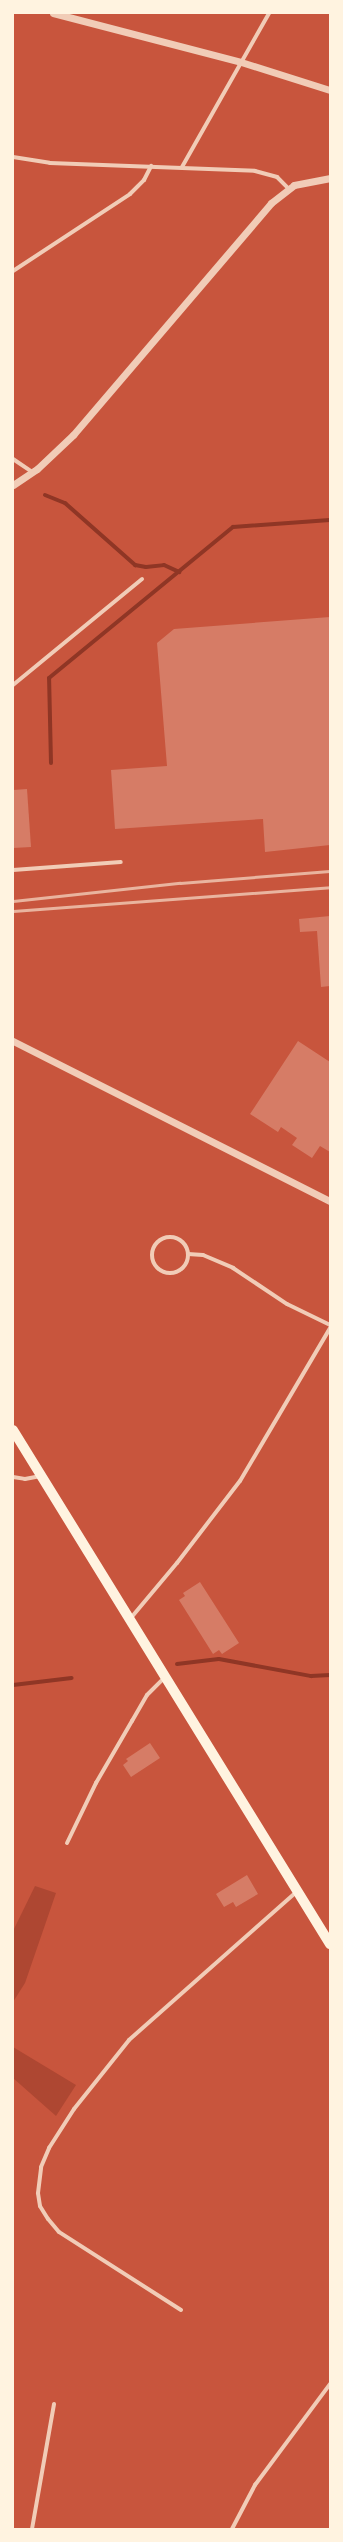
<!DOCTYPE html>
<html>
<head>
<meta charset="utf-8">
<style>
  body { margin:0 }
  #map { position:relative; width:343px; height:2542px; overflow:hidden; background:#c8553d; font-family:Roboto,sans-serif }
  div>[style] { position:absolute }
  .green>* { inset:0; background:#ae4732 }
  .stream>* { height:4px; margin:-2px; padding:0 2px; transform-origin:2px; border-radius:2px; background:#8f3625 }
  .building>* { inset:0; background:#d67c66 }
  .minor>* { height:4px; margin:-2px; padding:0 2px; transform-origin:2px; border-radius:2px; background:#f1ccb7 }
  .minor>.ring { margin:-2px; padding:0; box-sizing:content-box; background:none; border:4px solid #f1ccb7; border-radius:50% }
  .tertiary>* { height:7px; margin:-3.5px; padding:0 3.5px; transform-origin:3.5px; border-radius:3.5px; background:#f1ccb7 }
  .primary>* { height:10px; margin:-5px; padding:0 5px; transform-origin:5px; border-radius:5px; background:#fff3e0 }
  .rail>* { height:3px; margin:-1.5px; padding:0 1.5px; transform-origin:1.5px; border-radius:1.5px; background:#e9b49f }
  span { translate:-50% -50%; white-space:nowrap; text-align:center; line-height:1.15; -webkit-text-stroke:4px #fff3e0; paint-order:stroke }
  .frame { position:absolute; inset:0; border:14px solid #fff3e0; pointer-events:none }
</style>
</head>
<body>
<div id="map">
  <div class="green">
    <div style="clip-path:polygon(35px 1886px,56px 1893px,25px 1983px,13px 2002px,13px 1931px)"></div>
    <div style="clip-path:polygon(13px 2047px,76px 2085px,56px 2116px,13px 2078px)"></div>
  </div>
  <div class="stream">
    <div style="left:45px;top:495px;width:22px;rotate:22deg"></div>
    <div style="left:65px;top:503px;width:94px;rotate:41.5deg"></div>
    <div style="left:135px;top:565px;width:11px;rotate:10deg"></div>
    <div style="left:146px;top:567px;width:18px;rotate:-6deg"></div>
    <div style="left:164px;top:565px;width:17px;rotate:25deg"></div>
    <div style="left:51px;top:763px;width:85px;rotate:-91.3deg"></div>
    <div style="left:49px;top:678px;width:238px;rotate:-39.4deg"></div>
    <div style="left:233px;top:527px;width:97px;rotate:-4.1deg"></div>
    <div style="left:177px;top:1664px;width:42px;rotate:-6.8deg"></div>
    <div style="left:219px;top:1659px;width:94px;rotate:10.5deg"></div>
    <div style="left:311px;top:1676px;width:19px;rotate:-3deg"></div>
    <div style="left:13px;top:1685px;width:59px;rotate:-6.8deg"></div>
  </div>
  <div class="building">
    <div style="clip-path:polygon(330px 617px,330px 845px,265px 852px,263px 819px,115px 829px,111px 770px,167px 766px,157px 643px,174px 629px)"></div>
    <div style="clip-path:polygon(27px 789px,31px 847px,13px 848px,13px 790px)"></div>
    <div style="clip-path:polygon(330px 916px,330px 986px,321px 987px,317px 931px,300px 932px,299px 919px)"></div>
    <div style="clip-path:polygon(298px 1041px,330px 1062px,330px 1152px,320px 1146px,312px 1158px,292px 1145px,297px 1138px,281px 1127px,278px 1132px,250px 1114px)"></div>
    <div style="clip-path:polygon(200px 1582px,239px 1643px,222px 1654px,219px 1650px,213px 1654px,179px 1600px,185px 1596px,183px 1593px)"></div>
    <div style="clip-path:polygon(150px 1743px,160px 1758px,131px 1777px,123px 1765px,128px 1761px,126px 1759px)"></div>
    <div style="clip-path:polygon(247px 1875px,258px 1894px,236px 1907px,233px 1902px,224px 1907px,216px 1894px)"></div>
  </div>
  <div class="minor">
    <div style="left:13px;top:157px;width:37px;rotate:9deg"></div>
    <div style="left:50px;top:163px;width:205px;rotate:2.2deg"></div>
    <div style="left:255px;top:171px;width:23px;rotate:15deg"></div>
    <div style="left:277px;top:177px;width:16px;rotate:45deg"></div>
    <div style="left:182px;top:167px;width:177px;rotate:-60.5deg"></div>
    <div style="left:13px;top:271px;width:140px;rotate:-33.3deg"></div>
    <div style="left:130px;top:194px;width:20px;rotate:-45deg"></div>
    <div style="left:144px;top:180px;width:16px;rotate:-63deg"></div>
    <div style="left:13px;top:459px;width:23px;rotate:34deg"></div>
    <div style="left:13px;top:685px;width:167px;rotate:-39.4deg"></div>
    <div style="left:13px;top:870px;width:108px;rotate:-4.2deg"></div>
    <div class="ring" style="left:152px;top:1237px;width:32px;height:32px"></div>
    <div style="left:188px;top:1254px;width:15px;rotate:4deg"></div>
    <div style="left:203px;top:1255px;width:33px;rotate:23deg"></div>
    <div style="left:233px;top:1268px;width:65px;rotate:33.7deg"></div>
    <div style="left:287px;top:1304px;width:48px;rotate:26deg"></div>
    <div style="left:13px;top:1477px;width:12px;rotate:9deg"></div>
    <div style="left:25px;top:1479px;width:16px;rotate:-11deg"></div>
    <div style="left:130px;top:1619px;width:73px;rotate:-50deg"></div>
    <div style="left:177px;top:1563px;width:103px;rotate:-52.5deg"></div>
    <div style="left:240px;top:1481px;width:178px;rotate:-59.5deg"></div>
    <div style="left:67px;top:1843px;width:67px;rotate:-64.2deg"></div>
    <div style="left:96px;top:1783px;width:72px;rotate:-59.9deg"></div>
    <div style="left:132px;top:1721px;width:30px;rotate:-60deg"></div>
    <div style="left:147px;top:1695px;width:25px;rotate:-45deg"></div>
    <div style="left:181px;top:2310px;width:145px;rotate:-147.4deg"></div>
    <div style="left:59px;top:2232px;width:17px;rotate:-130deg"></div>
    <div style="left:48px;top:2219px;width:15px;rotate:-122deg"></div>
    <div style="left:40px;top:2206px;width:13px;rotate:-99deg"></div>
    <div style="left:38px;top:2193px;width:26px;rotate:-83deg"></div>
    <div style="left:41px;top:2167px;width:21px;rotate:-67deg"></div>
    <div style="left:49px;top:2148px;width:46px;rotate:-57.3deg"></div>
    <div style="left:74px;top:2109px;width:88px;rotate:-51.4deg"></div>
    <div style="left:129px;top:2040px;width:223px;rotate:-41.5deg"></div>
    <div style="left:32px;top:2529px;width:127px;rotate:-80deg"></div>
    <div style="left:232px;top:2529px;width:50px;rotate:-62.4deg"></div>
    <div style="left:255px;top:2485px;width:126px;rotate:-53.4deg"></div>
  </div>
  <div class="tertiary">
    <div style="left:53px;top:13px;width:194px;rotate:14.6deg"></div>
    <div style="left:241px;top:62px;width:93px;rotate:17.5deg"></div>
    <div style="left:13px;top:485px;width:29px;rotate:-34deg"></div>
    <div style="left:37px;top:469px;width:50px;rotate:-43.4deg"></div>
    <div style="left:73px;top:435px;width:305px;rotate:-49.5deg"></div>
    <div style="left:271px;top:203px;width:29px;rotate:-38deg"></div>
    <div style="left:294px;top:185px;width:37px;rotate:-11deg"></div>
    <div style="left:13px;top:1041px;width:355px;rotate:26.8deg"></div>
  </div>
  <div class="primary">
    <div style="left:13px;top:1430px;width:604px;rotate:58.34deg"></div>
  </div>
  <div class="rail">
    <div style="left:13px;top:901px;width:168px;rotate:-6.2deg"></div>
    <div style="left:180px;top:883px;width:150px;rotate:-4.6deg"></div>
    <div style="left:13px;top:911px;width:318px;rotate:-4.3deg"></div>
  </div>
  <div class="frame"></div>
</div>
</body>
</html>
